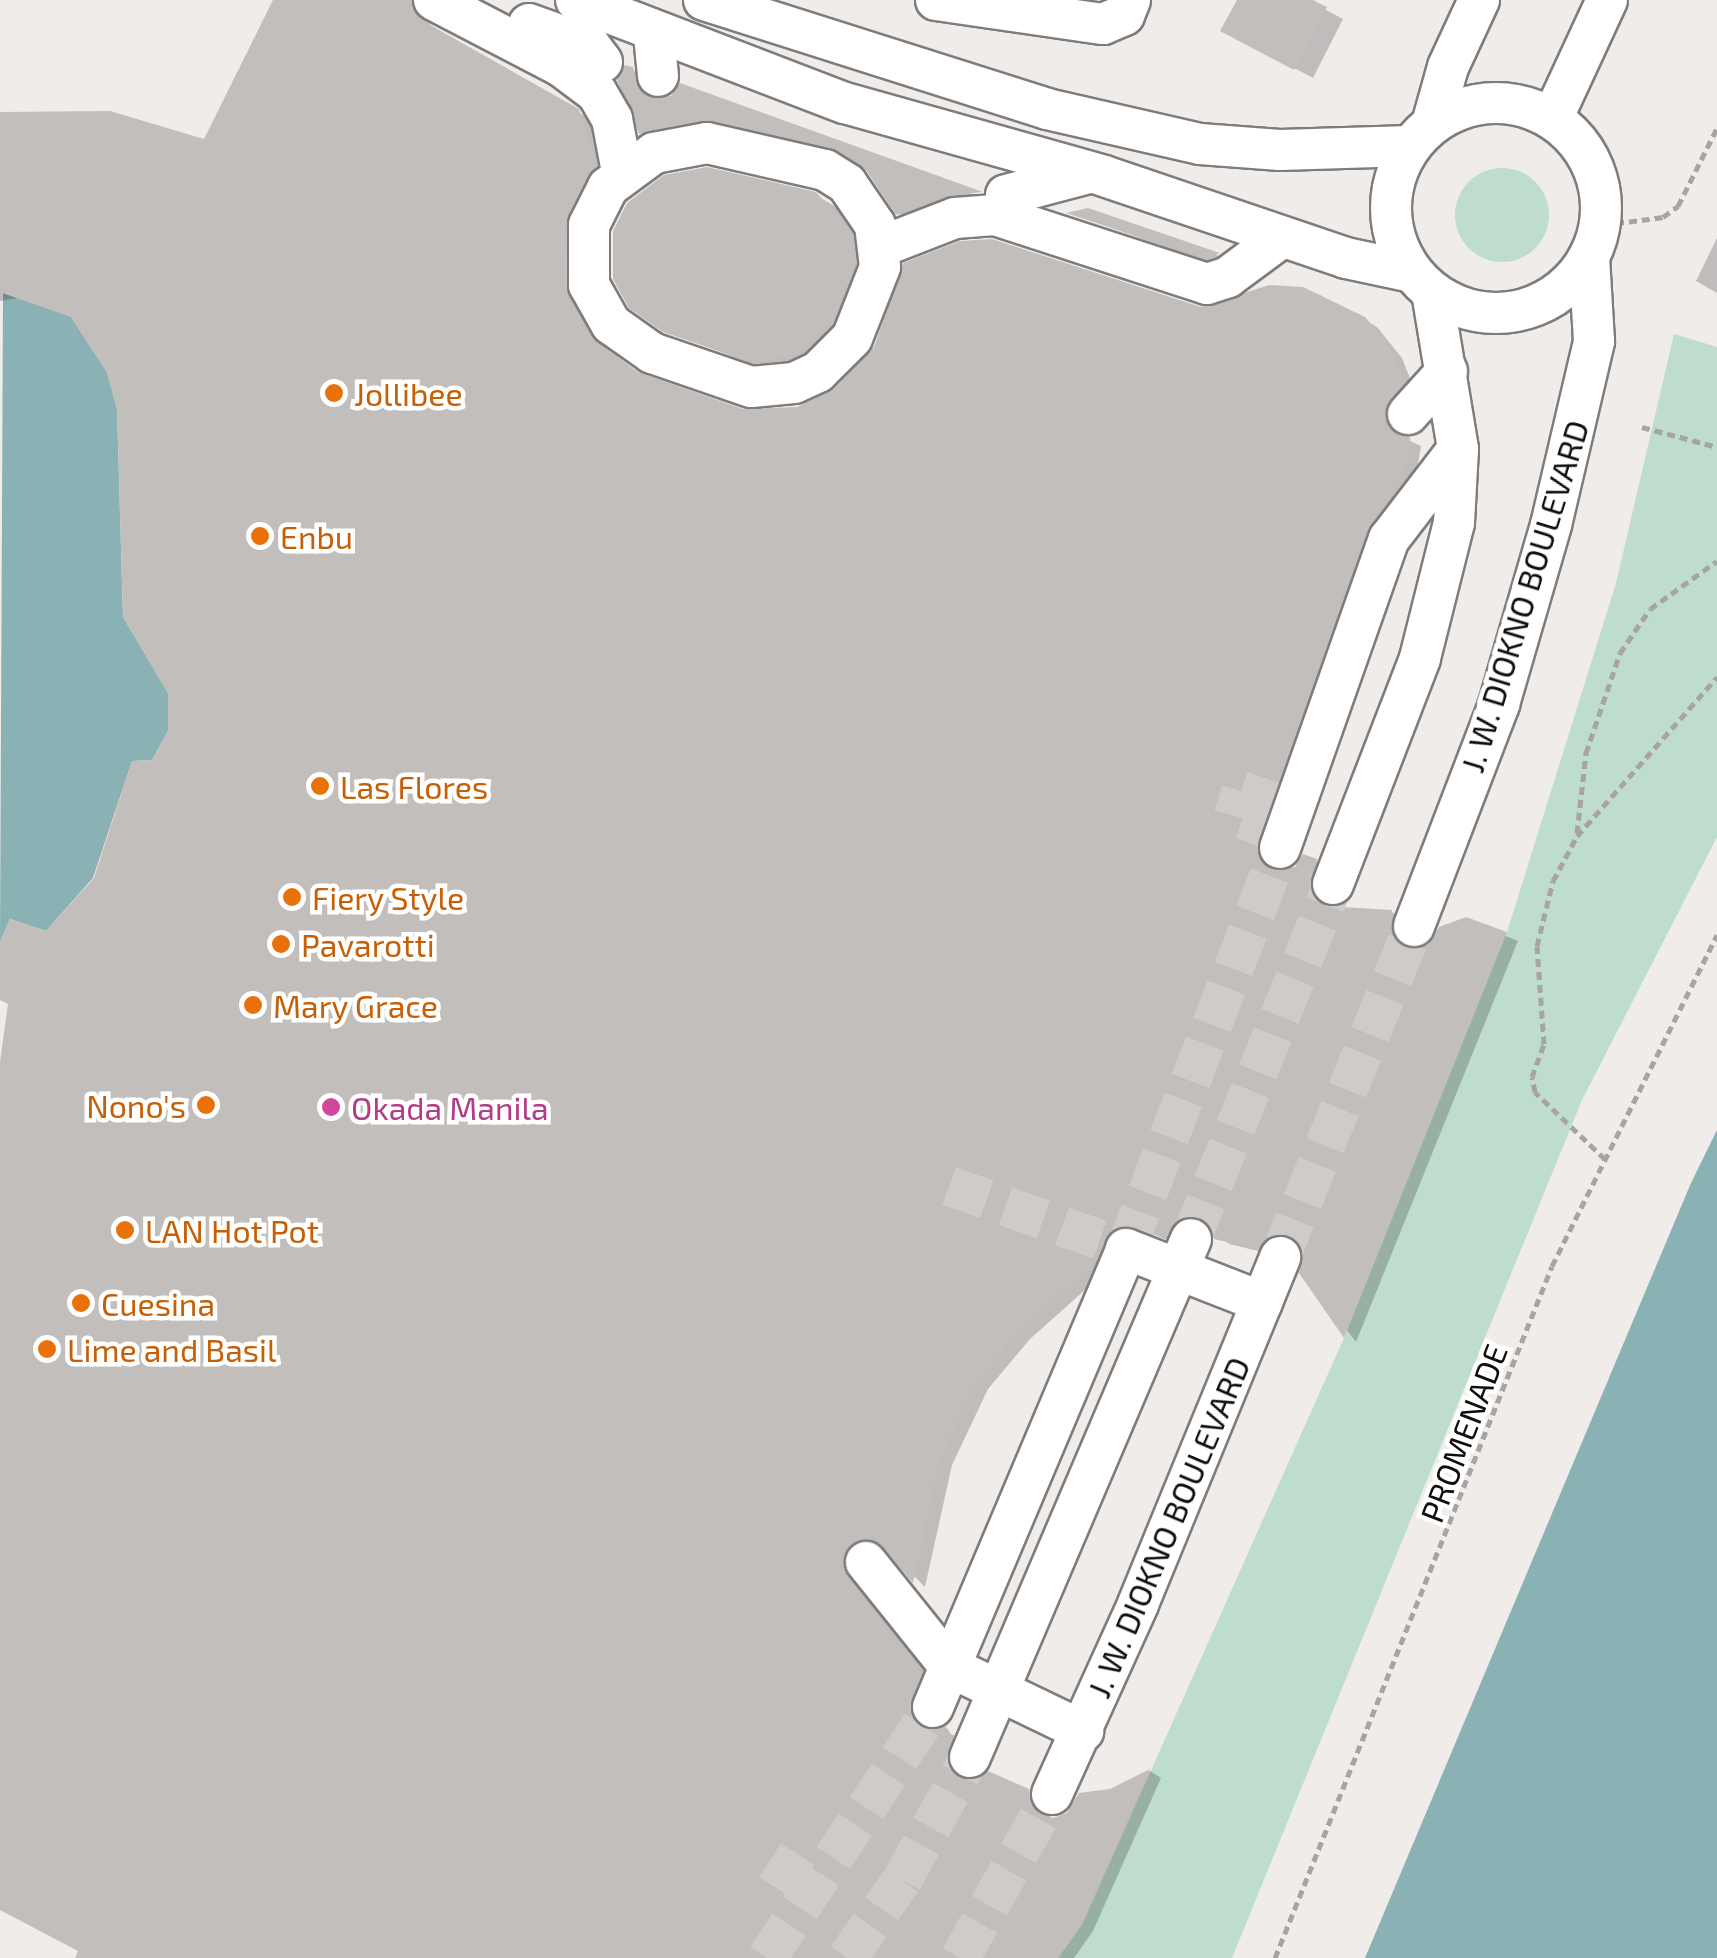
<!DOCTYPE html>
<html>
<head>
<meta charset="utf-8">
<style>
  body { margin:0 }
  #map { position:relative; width:1717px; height:1958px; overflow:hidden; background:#f0ecea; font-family:"Exo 2",sans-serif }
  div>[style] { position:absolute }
  .green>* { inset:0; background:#beddcc }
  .round { border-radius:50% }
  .water>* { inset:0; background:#8ab2b4 }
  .shadow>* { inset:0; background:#0003 }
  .building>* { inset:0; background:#c1bebc }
  .minor-tunnel>* { height:40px; margin-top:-20px; transform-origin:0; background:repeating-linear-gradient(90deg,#cecbc9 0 40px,transparent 0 60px) }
  .path>* { height:5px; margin-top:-2.5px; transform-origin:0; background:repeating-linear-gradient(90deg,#a7a4a2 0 8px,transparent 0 13px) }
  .roads { filter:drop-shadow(2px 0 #7f7c7b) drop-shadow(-2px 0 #7f7c7b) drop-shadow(0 2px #7f7c7b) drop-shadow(0 -2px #7f7c7b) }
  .minor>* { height:40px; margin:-20px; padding:0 20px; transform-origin:20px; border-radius:20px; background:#fff }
  .minor>.ring { margin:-20px; padding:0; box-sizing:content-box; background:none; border:40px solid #fff; border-radius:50% }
  .dots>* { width:28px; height:28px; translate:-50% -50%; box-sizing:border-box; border:5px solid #fff; border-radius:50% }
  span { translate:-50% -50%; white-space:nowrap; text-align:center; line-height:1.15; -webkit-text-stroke:9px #fff; paint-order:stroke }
  .food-label { font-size:32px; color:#c56008 }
  .left { translate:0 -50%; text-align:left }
  .right { translate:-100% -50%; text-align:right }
  .street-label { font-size:32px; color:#0f0e0d }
  .hotel-label { font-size:32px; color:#b23c85 }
</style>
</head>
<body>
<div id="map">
  <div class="green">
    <div class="round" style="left:1455px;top:168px;width:94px;height:94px"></div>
    <div style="clip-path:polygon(1674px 334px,1717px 347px,1717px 837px,1582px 1100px,1232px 1958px,1058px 1958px,1082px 1925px,1344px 1338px,1507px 932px,1616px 583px)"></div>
  </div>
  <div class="water">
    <div style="clip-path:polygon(3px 293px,71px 317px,107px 372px,117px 409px,123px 617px,168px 693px,168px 731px,152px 760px,132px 761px,93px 878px,46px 931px,10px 919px,0 942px)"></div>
    <div style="clip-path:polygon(1717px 1130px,1717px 1958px,1365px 1958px,1691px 1183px)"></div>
  </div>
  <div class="shadow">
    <div style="clip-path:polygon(275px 0,426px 0,421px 10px,434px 30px,590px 119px,608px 173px,577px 294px,603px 346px,648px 380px,744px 412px,805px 407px,1201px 309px,1318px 294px,1377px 327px,1402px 358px,1415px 391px,1396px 417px,1402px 437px,1421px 446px,1413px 491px,1268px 862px,1278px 872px,1316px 861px,1328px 868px,1321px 895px,1327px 909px,1392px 912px,1403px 919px,1402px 939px,1411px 950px,1430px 947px,1466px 920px,1518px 941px,1356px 1342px,1302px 1273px,1306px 1252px,1296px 1240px,1271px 1254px,1229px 1244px,1203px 1221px,1188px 1227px,1178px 1244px,1148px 1232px,1124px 1235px,1104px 1273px,1030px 1339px,988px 1389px,952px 1465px,925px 1587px,883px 1545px,855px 1559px,859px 1586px,933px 1679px,921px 1719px,929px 1730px,958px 1736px,958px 1769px,967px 1782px,1028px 1791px,1053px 1820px,1150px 1771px,1161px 1778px,1093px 1931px,1074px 1958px,78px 1958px,81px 1950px,0 1908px,0 1071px,11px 1003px,0 998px,0 949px,46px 934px,96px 880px,171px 731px,170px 692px,110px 371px,76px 319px,17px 298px,0 301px,0 114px,206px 142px)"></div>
    <div style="clip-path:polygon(1239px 0,1307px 0,1343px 19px,1313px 78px,1241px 40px)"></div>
    <div style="clip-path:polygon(632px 70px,657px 84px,660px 99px,672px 98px,681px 86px,1001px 205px,922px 227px,898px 213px,868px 168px,853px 158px,737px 132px,665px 147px,641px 133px)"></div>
    <div style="clip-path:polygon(815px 195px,840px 209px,875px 249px,829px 365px,780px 375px,664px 330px)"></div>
    <div style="clip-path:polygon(1088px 211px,1219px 256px,1240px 268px,1232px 271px,1073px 214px)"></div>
    <div style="clip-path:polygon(1717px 238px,1717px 293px,1696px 281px)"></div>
  </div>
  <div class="building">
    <div style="clip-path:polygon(273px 0,410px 0,423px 21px,579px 109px,597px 166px,565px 224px,568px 297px,597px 343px,638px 372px,743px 409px,797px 407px,834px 389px,874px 347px,903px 263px,960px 241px,992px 239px,1201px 307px,1269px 285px,1303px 287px,1365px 317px,1391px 348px,1404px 383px,1385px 408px,1385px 420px,1393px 432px,1410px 437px,1411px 449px,1401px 484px,1367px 531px,1257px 853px,1273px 871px,1295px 867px,1303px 854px,1317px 859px,1310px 887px,1315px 900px,1325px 906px,1392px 910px,1391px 931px,1406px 948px,1428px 945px,1439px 927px,1466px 917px,1507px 932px,1344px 1338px,1299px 1273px,1303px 1253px,1290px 1236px,1276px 1234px,1258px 1249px,1214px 1239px,1209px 1224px,1189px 1215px,1176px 1221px,1165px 1239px,1134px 1227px,1112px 1230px,1093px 1267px,1018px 1332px,977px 1382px,940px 1458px,913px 1583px,876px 1540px,861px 1539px,844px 1554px,847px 1577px,923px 1671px,910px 1711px,923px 1728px,946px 1727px,953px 1737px,947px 1761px,960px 1778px,974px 1780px,988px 1771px,1029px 1789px,1033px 1809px,1053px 1818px,1067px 1813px,1079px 1793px,1110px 1789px,1150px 1769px,1081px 1925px,1058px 1958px,75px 1958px,78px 1951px,0 1910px,0 1062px,8px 1004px,0 1000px,0 942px,10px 919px,46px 931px,94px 878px,132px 761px,152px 760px,168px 731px,168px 693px,123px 617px,117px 409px,107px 372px,71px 317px,0 292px,0 112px,110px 111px,204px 139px)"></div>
    <div style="clip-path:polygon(1237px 0,1313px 0,1327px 7px,1294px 70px,1220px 31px)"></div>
    <div style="clip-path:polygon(625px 65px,633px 67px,638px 89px,649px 98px,671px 96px,680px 83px,983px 192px,947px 196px,896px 215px,866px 170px,830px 147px,712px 120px,639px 134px,617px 80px)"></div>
    <div style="clip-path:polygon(707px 167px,816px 192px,852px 234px,856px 264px,832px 325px,804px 352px,754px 363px,663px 332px,629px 308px,613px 279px,613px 231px,627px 203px,664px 175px)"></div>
    <div style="clip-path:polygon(1088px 208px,1220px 253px,1207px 259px,1066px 213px)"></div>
  </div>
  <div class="minor-tunnel">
    <div style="left:1280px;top:833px;width:49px;rotate:-159.7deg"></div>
    <div style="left:1234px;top:816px;width:26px;rotate:-74deg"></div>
    <div style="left:1241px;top:791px;width:50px;rotate:18.8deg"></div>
    <div style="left:949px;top:1186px;width:188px;rotate:19.6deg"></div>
    <div style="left:1126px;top:1249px;width:430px;rotate:-69deg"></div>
    <div style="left:1191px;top:1239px;width:382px;rotate:-68.2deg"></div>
    <div style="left:1280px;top:1257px;width:357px;rotate:-68deg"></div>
    <div style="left:770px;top:1860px;width:55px;rotate:33.1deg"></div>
    <div style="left:767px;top:1958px;width:301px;rotate:-56.5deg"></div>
    <div style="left:847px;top:1958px;width:95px;rotate:-54.8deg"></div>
    <div style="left:902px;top:1880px;width:141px;rotate:-61.1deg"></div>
    <div style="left:960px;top:1958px;width:188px;rotate:-60.7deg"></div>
  </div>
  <div class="path">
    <div style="left:1603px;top:225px;width:61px;rotate:-7.6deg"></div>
    <div style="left:1663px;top:217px;width:19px;rotate:-36deg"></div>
    <div style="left:1678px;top:206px;width:87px;rotate:-63.4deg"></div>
    <div style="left:1642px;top:427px;width:78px;rotate:14.9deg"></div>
    <div style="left:1577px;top:833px;width:81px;rotate:-83.6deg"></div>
    <div style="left:1586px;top:753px;width:106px;rotate:-71.2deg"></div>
    <div style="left:1620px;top:653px;width:53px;rotate:-55.7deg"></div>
    <div style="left:1650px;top:609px;width:82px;rotate:-35.6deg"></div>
    <div style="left:1605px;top:1159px;width:97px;rotate:-136.3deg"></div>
    <div style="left:1535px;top:1092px;width:15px;rotate:-101deg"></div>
    <div style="left:1532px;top:1077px;width:35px;rotate:-70deg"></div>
    <div style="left:1544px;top:1044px;width:98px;rotate:-94.1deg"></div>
    <div style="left:1537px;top:946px;width:67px;rotate:-76.2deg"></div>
    <div style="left:1553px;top:881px;width:51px;rotate:-61.9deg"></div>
    <div style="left:1577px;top:836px;width:212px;rotate:-48.6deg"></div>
    <div style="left:1275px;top:1958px;width:745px;rotate:-68.18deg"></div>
    <div style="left:1552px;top:1266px;width:370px;rotate:-63.5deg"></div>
  </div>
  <div class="roads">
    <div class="minor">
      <div style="left:434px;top:0;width:143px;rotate:27.5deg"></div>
      <div style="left:561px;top:66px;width:45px;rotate:36.9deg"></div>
      <div style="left:597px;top:93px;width:30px;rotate:60deg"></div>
      <div style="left:612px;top:119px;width:54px;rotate:79.3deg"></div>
      <div style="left:576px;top:0;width:288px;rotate:21deg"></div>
      <div style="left:845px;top:103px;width:269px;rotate:15.7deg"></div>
      <div style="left:1104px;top:176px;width:256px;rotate:18.7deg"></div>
      <div style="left:1346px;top:258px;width:67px;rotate:12deg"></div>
      <div style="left:704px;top:0;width:360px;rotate:17.6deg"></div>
      <div style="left:1047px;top:109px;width:157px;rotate:12.9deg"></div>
      <div style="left:1200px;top:144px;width:80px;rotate:4.3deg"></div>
      <div style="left:1280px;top:150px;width:130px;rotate:-1.8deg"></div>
      <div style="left:936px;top:0;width:169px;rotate:8.2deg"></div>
      <div style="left:1103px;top:24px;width:23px;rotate:-23deg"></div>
      <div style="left:1124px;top:15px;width:16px;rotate:-68deg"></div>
      <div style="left:529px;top:24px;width:65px;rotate:19.8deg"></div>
      <div style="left:590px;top:46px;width:20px;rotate:53deg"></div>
      <div style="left:654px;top:35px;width:41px;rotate:84.4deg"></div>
      <div class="ring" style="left:1391px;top:103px;width:170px;height:170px"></div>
      <div style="left:1552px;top:119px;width:131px;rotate:-65.2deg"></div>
      <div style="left:1432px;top:124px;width:59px;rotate:-74.3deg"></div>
      <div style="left:1448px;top:67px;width:74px;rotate:-65.2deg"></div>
      <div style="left:707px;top:143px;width:121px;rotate:12.9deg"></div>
      <div style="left:825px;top:170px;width:26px;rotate:32deg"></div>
      <div style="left:847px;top:184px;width:50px;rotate:55.7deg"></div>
      <div style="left:875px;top:225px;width:42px;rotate:83.2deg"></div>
      <div style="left:880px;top:267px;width:76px;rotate:111.5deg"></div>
      <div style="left:852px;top:338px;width:48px;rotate:135deg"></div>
      <div style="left:818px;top:372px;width:26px;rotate:155deg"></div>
      <div style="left:794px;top:383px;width:43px;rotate:174.7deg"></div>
      <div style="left:751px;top:387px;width:105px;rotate:-161deg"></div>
      <div style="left:652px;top:353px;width:50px;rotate:-144.7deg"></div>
      <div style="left:611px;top:324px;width:45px;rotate:-119.4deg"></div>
      <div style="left:589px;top:285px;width:60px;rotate:-90deg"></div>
      <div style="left:589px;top:225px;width:42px;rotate:-63.4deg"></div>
      <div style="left:608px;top:187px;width:57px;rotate:-36.5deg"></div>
      <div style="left:654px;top:153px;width:54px;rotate:-10.7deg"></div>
      <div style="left:1006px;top:195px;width:86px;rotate:-14.8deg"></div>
      <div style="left:880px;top:247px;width:80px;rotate:-21.1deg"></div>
      <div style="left:955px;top:218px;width:40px;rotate:-4.3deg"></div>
      <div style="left:995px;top:215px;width:223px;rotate:18deg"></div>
      <div style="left:1207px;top:284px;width:22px;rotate:-18deg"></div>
      <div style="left:1228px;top:277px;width:67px;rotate:-36.5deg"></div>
      <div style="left:1408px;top:414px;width:58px;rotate:-47.8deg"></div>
      <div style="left:1280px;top:848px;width:328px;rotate:-70.6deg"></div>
      <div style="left:1389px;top:539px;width:113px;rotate:-52.5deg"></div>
      <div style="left:1333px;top:884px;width:242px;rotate:-68.9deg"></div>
      <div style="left:1420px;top:658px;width:139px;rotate:-75.9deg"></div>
      <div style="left:1454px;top:523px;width:74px;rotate:-86.9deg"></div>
      <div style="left:1458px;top:449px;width:159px;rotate:-99.4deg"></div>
      <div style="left:1414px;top:926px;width:238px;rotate:-69deg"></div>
      <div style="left:1499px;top:704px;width:186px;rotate:-73.8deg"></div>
      <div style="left:1551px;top:525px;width:189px;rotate:-76.8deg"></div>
      <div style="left:1594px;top:341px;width:84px;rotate:-93.4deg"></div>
      <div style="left:866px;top:1562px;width:134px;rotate:51.3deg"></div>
      <div style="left:950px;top:1667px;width:148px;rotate:25.7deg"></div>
      <div style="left:933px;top:1707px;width:497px;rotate:-67.1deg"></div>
      <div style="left:1126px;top:1249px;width:146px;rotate:21.3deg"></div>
      <div style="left:970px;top:1757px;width:563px;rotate:-66.89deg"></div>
      <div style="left:1052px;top:1794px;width:209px;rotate:-65.6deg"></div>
      <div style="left:1138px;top:1604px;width:375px;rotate:-67.7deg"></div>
    </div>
  </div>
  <div class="dots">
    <div style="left:334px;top:393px;background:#e8710a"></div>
    <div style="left:260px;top:536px;background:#e8710a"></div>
    <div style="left:320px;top:786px;background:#e8710a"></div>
    <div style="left:292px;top:897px;background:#e8710a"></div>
    <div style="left:281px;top:944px;background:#e8710a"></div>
    <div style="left:253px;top:1005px;background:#e8710a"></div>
    <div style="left:206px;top:1105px;background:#e8710a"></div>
    <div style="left:331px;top:1107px;background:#d1479c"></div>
    <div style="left:125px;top:1230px;background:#e8710a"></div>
    <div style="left:81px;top:1303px;background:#e8710a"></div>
    <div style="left:47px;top:1349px;background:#e8710a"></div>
  </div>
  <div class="food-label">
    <span class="left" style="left:354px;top:393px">Jollibee</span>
    <span class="left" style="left:280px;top:536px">Enbu</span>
    <span class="left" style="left:340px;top:786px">Las Flores</span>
    <span class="left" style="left:312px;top:897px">Fiery Style</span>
    <span class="left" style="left:301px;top:944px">Pavarotti</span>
    <span class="left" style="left:273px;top:1005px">Mary Grace</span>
    <span class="right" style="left:186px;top:1105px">Nono's</span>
    <span class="left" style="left:145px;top:1230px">LAN Hot Pot</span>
    <span class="left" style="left:101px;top:1303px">Cuesina</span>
    <span class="left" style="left:67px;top:1349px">Lime and Basil</span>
  </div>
  <div class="street-label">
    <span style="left:1524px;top:596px;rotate:-73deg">J. W. DIOKNO BOULEVARD</span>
    <span style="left:1463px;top:1433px;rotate:-69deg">PROMENADE</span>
    <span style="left:1168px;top:1527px;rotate:-67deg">J. W. DIOKNO BOULEVARD</span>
  </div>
  <div class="hotel-label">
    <span class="left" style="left:351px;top:1107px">Okada Manila</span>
  </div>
</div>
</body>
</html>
